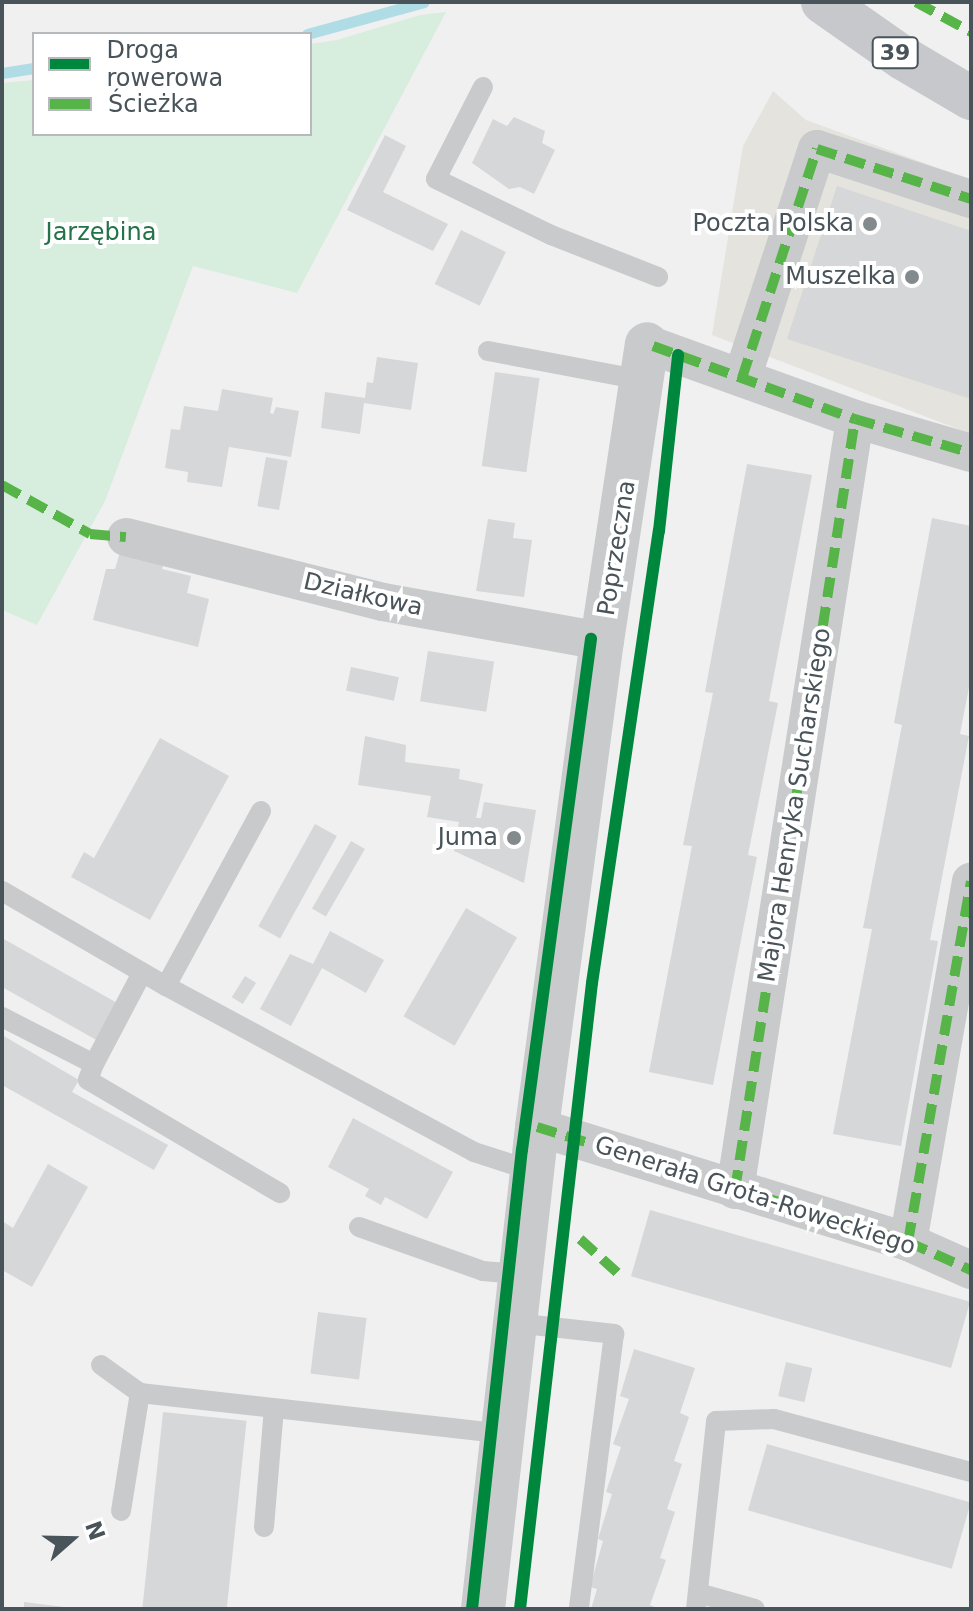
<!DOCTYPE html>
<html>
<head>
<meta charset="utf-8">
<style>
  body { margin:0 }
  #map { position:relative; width:973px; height:1611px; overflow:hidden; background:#f0f0f0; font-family:"DejaVu Sans",sans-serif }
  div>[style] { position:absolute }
  .commercial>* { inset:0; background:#e5e3de }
  .green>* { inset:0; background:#d7edde }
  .stream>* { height:11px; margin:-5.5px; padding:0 5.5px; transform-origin:5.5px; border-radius:5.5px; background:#b0dce6 }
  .building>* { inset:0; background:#d6d7d8; transform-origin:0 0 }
  .service>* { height:20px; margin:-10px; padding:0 10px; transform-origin:10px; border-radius:10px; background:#c8cacb }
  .minor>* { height:38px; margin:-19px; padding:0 19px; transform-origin:19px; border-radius:19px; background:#c8cacb }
  .tertiary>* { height:44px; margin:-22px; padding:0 22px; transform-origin:22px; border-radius:22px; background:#c8cacb }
  .primary>* { height:44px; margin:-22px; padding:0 22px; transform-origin:22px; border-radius:22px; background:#c6c8cb }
  .quiet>* { height:10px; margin-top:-5px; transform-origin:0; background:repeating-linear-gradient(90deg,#57b448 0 20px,transparent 0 30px) }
  .cycleway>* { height:12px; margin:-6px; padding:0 6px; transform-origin:6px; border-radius:6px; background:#00873e }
  .dots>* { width:22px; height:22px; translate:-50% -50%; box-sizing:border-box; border:4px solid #fff; border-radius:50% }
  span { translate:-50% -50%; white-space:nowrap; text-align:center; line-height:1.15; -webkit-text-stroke:8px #fff; paint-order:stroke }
  .shield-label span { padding:2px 6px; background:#fff; border:2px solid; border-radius:6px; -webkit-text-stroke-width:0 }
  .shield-label { font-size:22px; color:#49535a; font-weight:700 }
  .poi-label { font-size:24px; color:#49535a }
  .right { translate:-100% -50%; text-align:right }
  .park-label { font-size:24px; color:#227348 }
  .street-label { font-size:24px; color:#49535a }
  .frame { position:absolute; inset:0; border:4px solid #49535a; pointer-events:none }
  .legend { position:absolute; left:32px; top:32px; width:280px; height:104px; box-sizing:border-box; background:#fff; border:2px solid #b6babd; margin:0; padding:10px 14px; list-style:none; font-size:24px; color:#49535a }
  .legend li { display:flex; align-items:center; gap:16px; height:40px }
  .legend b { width:40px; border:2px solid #b6babd }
  .north { position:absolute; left:32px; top:1499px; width:80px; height:80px; -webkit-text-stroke:6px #fff; paint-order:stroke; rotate:70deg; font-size:22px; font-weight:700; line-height:32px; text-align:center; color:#49535a }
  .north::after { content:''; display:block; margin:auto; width:28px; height:36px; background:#49535a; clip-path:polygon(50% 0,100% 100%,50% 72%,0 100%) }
</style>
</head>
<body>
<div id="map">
  <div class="commercial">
    <div style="clip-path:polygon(773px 91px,806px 120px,971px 180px,971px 434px,712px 335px,743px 146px)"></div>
  </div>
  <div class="green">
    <div style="clip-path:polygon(446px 12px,297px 293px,193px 266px,105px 501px,37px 625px,2px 610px,2px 83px,34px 80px,34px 134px,310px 134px,310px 44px,337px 40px,420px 15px)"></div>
  </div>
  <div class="stream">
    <div style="left:307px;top:34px;width:121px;rotate:-15.3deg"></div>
    <div style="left:2px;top:73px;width:32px;rotate:-9deg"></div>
  </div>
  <div class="building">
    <div style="clip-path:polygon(514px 117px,545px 131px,542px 143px,555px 150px,534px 194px,520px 187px,509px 189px,472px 163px,493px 119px,507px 126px)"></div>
    <div style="clip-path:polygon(385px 135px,406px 146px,383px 192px,448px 224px,433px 251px,347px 210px)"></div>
    <div style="clip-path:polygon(837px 186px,971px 231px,971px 399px,787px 339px)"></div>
    <div style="left:461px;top:230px;width:50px;height:60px;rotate:26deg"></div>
    <div style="clip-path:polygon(377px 357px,418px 363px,411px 410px,364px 403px,360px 434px,321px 428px,325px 392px,365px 398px,367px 382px,373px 383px)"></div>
    <div style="left:495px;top:372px;width:45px;height:95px;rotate:8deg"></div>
    <div style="clip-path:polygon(222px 389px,273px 398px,270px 413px,273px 414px,276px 407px,299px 411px,291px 457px,229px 447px,222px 487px,187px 482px,188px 472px,165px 468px,171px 429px,180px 430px,184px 406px,218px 411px)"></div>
    <div style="left:266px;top:457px;width:22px;height:50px;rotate:10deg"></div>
    <div style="clip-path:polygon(747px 464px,812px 475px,769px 701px,778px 703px,748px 855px,757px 857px,713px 1085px,649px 1072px,692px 846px,683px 845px,713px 693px,705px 692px)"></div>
    <div style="clip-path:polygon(932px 518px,971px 526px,971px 677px,960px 734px,969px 736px,930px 940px,938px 941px,901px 1146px,833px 1134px,872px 929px,863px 928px,902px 725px,894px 723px)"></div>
    <div style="clip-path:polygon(488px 519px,515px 523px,513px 538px,532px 540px,524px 597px,476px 591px)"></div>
    <div style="clip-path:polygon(120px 552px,164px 563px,162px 569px,191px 576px,187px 593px,209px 599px,198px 647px,93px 620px,106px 569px,115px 569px)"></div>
    <div style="left:428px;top:651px;width:67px;height:51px;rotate:9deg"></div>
    <div style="left:351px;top:667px;width:49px;height:24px;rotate:12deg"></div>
    <div style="clip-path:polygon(365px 736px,406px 745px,405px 762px,460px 769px,459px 779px,483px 784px,476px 818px,481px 818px,484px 802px,536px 810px,524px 883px,454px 851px,459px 822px,427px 817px,431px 796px,358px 785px)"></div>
    <div style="clip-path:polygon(160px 738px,229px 776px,150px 920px,71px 877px,84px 852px,94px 858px)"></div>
    <div style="left:315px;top:824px;width:25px;height:117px;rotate:29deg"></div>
    <div style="left:351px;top:841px;width:16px;height:78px;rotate:30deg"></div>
    <div style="left:466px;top:908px;width:59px;height:125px;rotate:30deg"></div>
    <div style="clip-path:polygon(330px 931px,384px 960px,366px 993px,322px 968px,291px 1026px,260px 1009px,290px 954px,313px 964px)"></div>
    <div style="clip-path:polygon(2px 938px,119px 1004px,100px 1042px,2px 987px)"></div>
    <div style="left:245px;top:976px;width:13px;height:25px;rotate:32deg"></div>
    <div style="clip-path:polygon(2px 1035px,79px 1080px,72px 1092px,168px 1145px,154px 1170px,2px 1085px)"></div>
    <div style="clip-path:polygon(353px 1118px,453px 1172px,427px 1219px,385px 1197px,381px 1205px,365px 1196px,369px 1189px,328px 1167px)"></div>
    <div style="clip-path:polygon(48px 1164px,88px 1187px,32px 1287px,2px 1270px,2px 1221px,13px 1228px)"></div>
    <div style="left:650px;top:1210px;width:333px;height:69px;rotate:16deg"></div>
    <div style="left:318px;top:1312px;width:49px;height:62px;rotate:7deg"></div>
    <div style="clip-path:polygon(634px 1349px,695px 1368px,680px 1413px,689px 1417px,674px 1461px,682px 1464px,667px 1509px,675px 1512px,660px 1558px,666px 1560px,650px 1605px,660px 1609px,591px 1609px,597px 1589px,590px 1587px,603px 1541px,598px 1539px,612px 1494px,606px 1492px,621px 1447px,613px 1444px,629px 1399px,620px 1396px)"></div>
    <div style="left:786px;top:1362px;width:27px;height:35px;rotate:13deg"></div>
    <div style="left:163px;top:1412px;width:84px;height:198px;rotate:6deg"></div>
    <div style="left:767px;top:1444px;width:212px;height:69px;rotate:16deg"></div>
    <div style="clip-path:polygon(24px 1602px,64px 1607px,64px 1609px,24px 1609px)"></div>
  </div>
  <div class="service">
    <div style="left:483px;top:87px;width:103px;rotate:117.1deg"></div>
    <div style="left:436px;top:179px;width:128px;rotate:26deg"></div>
    <div style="left:551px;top:235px;width:115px;rotate:21.4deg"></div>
    <div style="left:488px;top:351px;width:157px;rotate:10.7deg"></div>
    <div style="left:2px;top:891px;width:190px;rotate:30.1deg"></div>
    <div style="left:166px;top:986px;width:350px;rotate:28.3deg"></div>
    <div style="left:474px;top:1152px;width:62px;rotate:17.9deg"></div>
    <div style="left:166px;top:986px;width:199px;rotate:-61.5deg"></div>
    <div style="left:2px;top:1017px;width:103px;rotate:27.1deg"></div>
    <div style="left:94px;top:1064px;width:103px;rotate:-62.2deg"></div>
    <div style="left:94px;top:1064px;width:17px;rotate:111deg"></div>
    <div style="left:88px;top:1080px;width:223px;rotate:30.5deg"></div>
    <div style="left:359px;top:1227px;width:132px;rotate:19.5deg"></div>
    <div style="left:483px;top:1271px;width:37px;rotate:5deg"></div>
    <div style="left:515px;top:1323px;width:100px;rotate:6.3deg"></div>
    <div style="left:614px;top:1334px;width:277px;rotate:97.3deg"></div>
    <div style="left:101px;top:1365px;width:48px;rotate:35.7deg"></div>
    <div style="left:140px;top:1393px;width:365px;rotate:6.4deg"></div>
    <div style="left:121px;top:1511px;width:120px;rotate:-80.9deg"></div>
    <div style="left:264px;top:1527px;width:119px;rotate:-85.2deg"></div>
    <div style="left:698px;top:1593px;width:59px;rotate:15.7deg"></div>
    <div style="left:696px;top:1609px;width:189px;rotate:-83.9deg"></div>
    <div style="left:716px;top:1421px;width:58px;rotate:-2deg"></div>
    <div style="left:774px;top:1419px;width:204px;rotate:15.1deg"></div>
  </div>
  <div class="minor">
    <div style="left:647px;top:344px;width:221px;rotate:19.8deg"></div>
    <div style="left:855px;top:419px;width:121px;rotate:16.3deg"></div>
    <div style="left:742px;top:378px;width:241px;rotate:-71.9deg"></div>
    <div style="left:817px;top:149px;width:162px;rotate:18deg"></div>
    <div style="left:126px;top:537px;width:265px;rotate:14.2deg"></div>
    <div style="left:383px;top:602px;width:222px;rotate:10.1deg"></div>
    <div style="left:537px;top:1127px;width:388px;rotate:17.2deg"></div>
    <div style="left:908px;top:1242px;width:69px;rotate:24deg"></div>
    <div style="left:735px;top:1190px;width:780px;rotate:-81.15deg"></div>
    <div style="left:908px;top:1242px;width:366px;rotate:-80.1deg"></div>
  </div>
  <div class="tertiary">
    <div style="left:483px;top:1609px;width:485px;rotate:-83.6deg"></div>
    <div style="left:537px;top:1127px;width:490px;rotate:-82.4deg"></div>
    <div style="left:602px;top:641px;width:300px;rotate:-81.4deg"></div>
  </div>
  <div class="primary">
    <div style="left:823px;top:2px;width:98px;rotate:35deg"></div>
    <div style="left:903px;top:58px;width:79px;rotate:30.5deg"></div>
  </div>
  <div class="quiet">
    <div style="left:916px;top:2px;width:63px;rotate:28.6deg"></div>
    <div style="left:653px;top:346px;width:215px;rotate:19.9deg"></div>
    <div style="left:855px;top:419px;width:121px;rotate:16.3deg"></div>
    <div style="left:742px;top:378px;width:241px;rotate:-71.9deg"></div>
    <div style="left:817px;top:149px;width:162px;rotate:18deg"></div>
    <div style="left:2px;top:485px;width:101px;rotate:29.1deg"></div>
    <div style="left:90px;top:534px;width:36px;rotate:5deg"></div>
    <div style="left:537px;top:1127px;width:388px;rotate:17.2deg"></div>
    <div style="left:908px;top:1242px;width:69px;rotate:24deg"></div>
    <div style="left:735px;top:1190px;width:780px;rotate:-81.15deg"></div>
    <div style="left:580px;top:1239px;width:55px;rotate:42.1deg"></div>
    <div style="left:908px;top:1242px;width:366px;rotate:-80.1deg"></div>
  </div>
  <div class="cycleway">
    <div style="left:472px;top:1609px;width:462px;rotate:-83.8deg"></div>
    <div style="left:522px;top:1150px;width:516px;rotate:-82.31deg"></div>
    <div style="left:520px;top:1609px;width:630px;rotate:-83.44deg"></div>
    <div style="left:592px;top:983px;width:457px;rotate:-81.6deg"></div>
    <div style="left:659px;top:531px;width:177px;rotate:-83.8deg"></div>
  </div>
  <div class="dots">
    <div style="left:870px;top:224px;background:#838a8e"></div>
    <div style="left:912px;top:277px;background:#838a8e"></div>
    <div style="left:514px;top:838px;background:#838a8e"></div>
  </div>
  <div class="shield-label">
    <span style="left:895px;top:53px">39</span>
  </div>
  <div class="poi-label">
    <span class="right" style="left:854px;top:224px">Poczta Polska</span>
    <span class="right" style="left:896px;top:277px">Muszelka</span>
    <span class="right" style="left:498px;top:838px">Juma</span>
  </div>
  <div class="park-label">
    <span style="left:101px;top:233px">Jarzębina</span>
  </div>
  <div class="street-label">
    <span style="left:617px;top:548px;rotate:-81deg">Poprzeczna</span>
    <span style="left:363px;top:595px;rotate:13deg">Działkowa</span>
    <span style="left:795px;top:805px;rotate:-81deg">Majora Henryka Sucharskiego</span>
    <span style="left:755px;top:1196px;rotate:18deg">Generała Grota-Roweckiego</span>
  </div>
  <div class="frame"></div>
  <ul class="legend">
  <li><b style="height:10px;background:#00873e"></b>Droga rowerowa</li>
  <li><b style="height:10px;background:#57b448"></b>Ścieżka</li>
  </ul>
  <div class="north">N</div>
</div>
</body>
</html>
